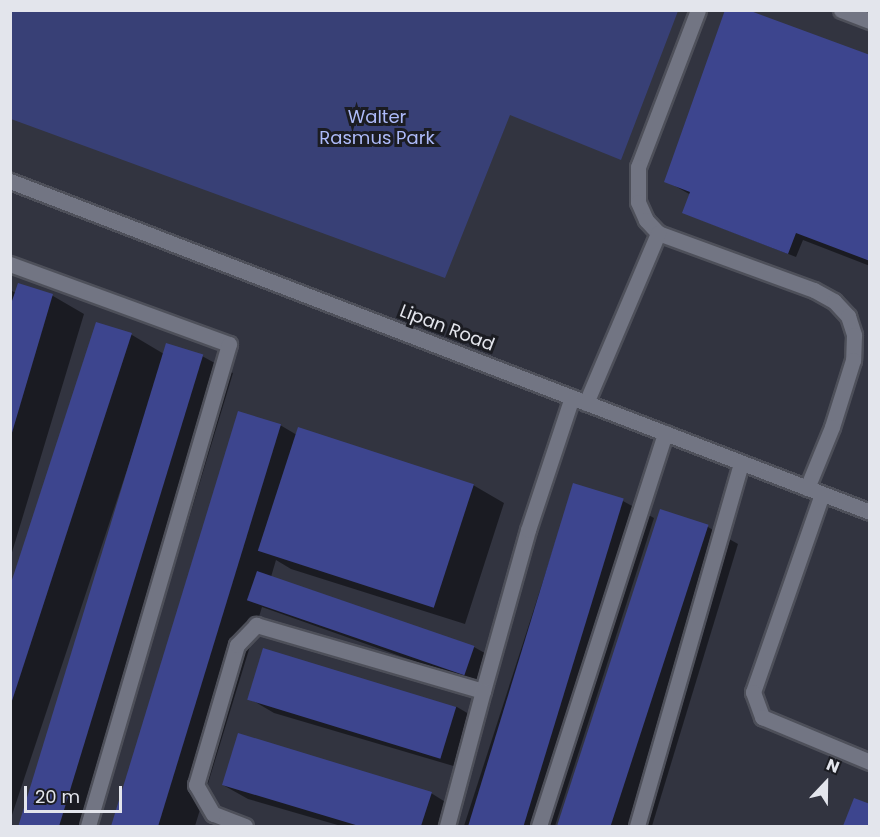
<!DOCTYPE html>
<html>
<head>
<meta charset="utf-8">
<style>
  body { margin:0 }
  #map { position:relative; width:880px; height:837px; overflow:hidden; background:#323440; font-family:Poppins,sans-serif }
  div>[style] { position:absolute }
  .green>* { inset:0; background:#384076 }
  .shadow>* { inset:0; background:#0007 }
  .building>* { inset:0; background:#3d458e; transform-origin:0 0 }
  .roads { filter:drop-shadow(2px 0 #4e505a) drop-shadow(-2px 0 #4e505a) drop-shadow(0 2px #4e505a) drop-shadow(0 -2px #4e505a) }
  .service>* { height:15px; margin:-7.5px; padding:0 7.5px; transform-origin:7.5px; border-radius:7.5px; background:#727583 }
  .minor>* { height:15px; margin:-7.5px; padding:0 7.5px; transform-origin:7.5px; border-radius:7.5px; background:#727583 }
  span { translate:-50% -50%; white-space:nowrap; text-align:center; line-height:1.15; -webkit-text-stroke:6px #1b1c22; paint-order:stroke }
  .park-label { font-size:18px; color:#adbaf8 }
  .street-label { font-size:18px; color:#e3e5ec }
  .frame { position:absolute; inset:0; border:12px solid #e3e5ec; pointer-events:none }
  .north { position:absolute; left:796px; top:753px; width:60px; height:60px; -webkit-text-stroke:4px #1b1c22; paint-order:stroke; rotate:22deg; font-size:16px; font-weight:700; line-height:24px; text-align:center; color:#e3e5ec }
  .north::after { content:''; display:block; margin:auto; width:21px; height:27px; background:#e3e5ec; clip-path:polygon(50% 0,100% 100%,50% 72%,0 100%) }
  .scale { position:absolute; left:24px; top:786px; width:98px; height:27px; box-sizing:border-box; border:3px solid #e3e5ec; border-top:0; padding-left:8px; font-size:18px; line-height:21px; white-space:nowrap; color:#e3e5ec; -webkit-text-stroke:4px #1b1c22; paint-order:stroke }
</style>
</head>
<body>
<div id="map">
  <div class="green">
    <div style="clip-path:polygon(10px 11px,11px 10px,678px 11px,621px 160px,510px 115px,445px 278px,11px 119px)"></div>
  </div>
  <div class="shadow">
    <div style="clip-path:polygon(870px 57px,870px 266px,803px 240px,796px 257px,684px 213px,691px 195px,666px 181px)"></div>
    <div style="clip-path:polygon(19px 285px,53px 296px,84px 314px,10px 559px,10px 290px,16px 293px)"></div>
    <div style="clip-path:polygon(97px 324px,132px 335px,164px 354px,202px 356px,233px 373px,96px 826px,22px 826px,153px 392px,10px 821px,10px 591px)"></div>
    <div style="clip-path:polygon(239px 413px,280px 425px,297px 435px,473px 485px,504px 503px,465px 624px,291px 569px,276px 560px,271px 577px,474px 647px,499px 661px,490px 688px,262px 607px,195px 826px,114px 826px)"></div>
    <div style="clip-path:polygon(574px 485px,623px 501px,654px 518px,555px 826px,464px 826px)"></div>
    <div style="clip-path:polygon(661px 511px,708px 527px,738px 544px,652px 826px,563px 826px)"></div>
    <div style="clip-path:polygon(250px 699px,457px 707px,481px 721px,467px 770px,274px 713px)"></div>
    <div style="clip-path:polygon(223px 785px,431px 793px,455px 808px,450px 826px,341px 826px,248px 799px)"></div>
  </div>
  <div class="building">
    <div style="clip-path:polygon(725px 10px,748px 10px,870px 55px,870px 261px,796px 233px,788px 254px,682px 213px,690px 192px,664px 182px)"></div>
    <div style="clip-path:polygon(18px 283px,53px 294px,11px 436px,10px 307px)"></div>
    <div style="clip-path:polygon(96px 322px,132px 333px,10px 707px,10px 586px)"></div>
    <div style="left:166px;top:343px;width:39px;height:505px;rotate:17deg"></div>
    <div style="left:238px;top:411px;width:45px;height:433px;rotate:17deg"></div>
    <div style="left:298px;top:427px;width:185px;height:130px;rotate:18deg"></div>
    <div style="left:573px;top:483px;width:53px;height:361px;rotate:17deg"></div>
    <div style="left:660px;top:509px;width:51px;height:332px;rotate:18deg"></div>
    <div style="left:257px;top:571px;width:230px;height:31px;rotate:19deg"></div>
    <div style="left:263px;top:648px;width:202px;height:54px;rotate:17deg"></div>
    <div style="clip-path:polygon(238px 733px,432px 792px,421px 826px,359px 826px,222px 785px)"></div>
    <div style="clip-path:polygon(854px 798px,870px 804px,870px 826px,843px 826px)"></div>
  </div>
  <div class="roads">
    <div class="service">
      <div style="left:698px;top:10px;width:168px;rotate:110.9deg"></div>
      <div style="left:638px;top:167px;width:35px;rotate:90deg"></div>
      <div style="left:638px;top:202px;width:20px;rotate:66deg"></div>
      <div style="left:646px;top:220px;width:18px;rotate:47deg"></div>
      <div style="left:658px;top:233px;width:166px;rotate:20.1deg"></div>
      <div style="left:814px;top:290px;width:23px;rotate:29deg"></div>
      <div style="left:834px;top:301px;width:21px;rotate:47deg"></div>
      <div style="left:848px;top:316px;width:20px;rotate:72deg"></div>
      <div style="left:854px;top:335px;width:25px;rotate:92deg"></div>
      <div style="left:853px;top:360px;width:70px;rotate:107.4deg"></div>
      <div style="left:832px;top:427px;width:66px;rotate:112.3deg"></div>
      <div style="left:841px;top:10px;width:31px;rotate:21deg"></div>
      <div style="left:10px;top:264px;width:233px;rotate:20.1deg"></div>
      <div style="left:229px;top:344px;width:502px;rotate:106.31deg"></div>
      <div style="left:586px;top:403px;width:185px;rotate:-67deg"></div>
      <div style="left:822px;top:494px;width:210px;rotate:109.2deg"></div>
      <div style="left:753px;top:692px;width:27px;rotate:70deg"></div>
      <div style="left:762px;top:717px;width:117px;rotate:22.6deg"></div>
      <div style="left:245px;top:826px;width:34px;rotate:-159deg"></div>
      <div style="left:213px;top:814px;width:34px;rotate:-120deg"></div>
      <div style="left:196px;top:785px;width:146px;rotate:-73.7deg"></div>
      <div style="left:237px;top:645px;width:28px;rotate:-46deg"></div>
      <div style="left:256px;top:625px;width:236px;rotate:16.2deg"></div>
      <div style="left:483px;top:691px;width:167px;rotate:-74.4deg"></div>
      <div style="left:528px;top:530px;width:140px;rotate:-71.7deg"></div>
      <div style="left:447px;top:826px;width:140px;rotate:-75.1deg"></div>
      <div style="left:539px;top:826px;width:413px;rotate:-72.2deg"></div>
      <div style="left:637px;top:826px;width:378px;rotate:-74deg"></div>
    </div>
    <div class="minor">
      <div style="left:10px;top:181px;width:921px;rotate:21.05deg"></div>
    </div>
  </div>
  <div class="park-label">
    <span style="left:377px;top:128px">Walter<br>Rasmus Park</span>
  </div>
  <div class="street-label">
    <span style="left:447px;top:328px;rotate:21deg">Lipan Road</span>
  </div>
  <div class="frame"></div>
  <div class="north">N</div>
  <div class="scale">20 m</div>
</div>
</body>
</html>
